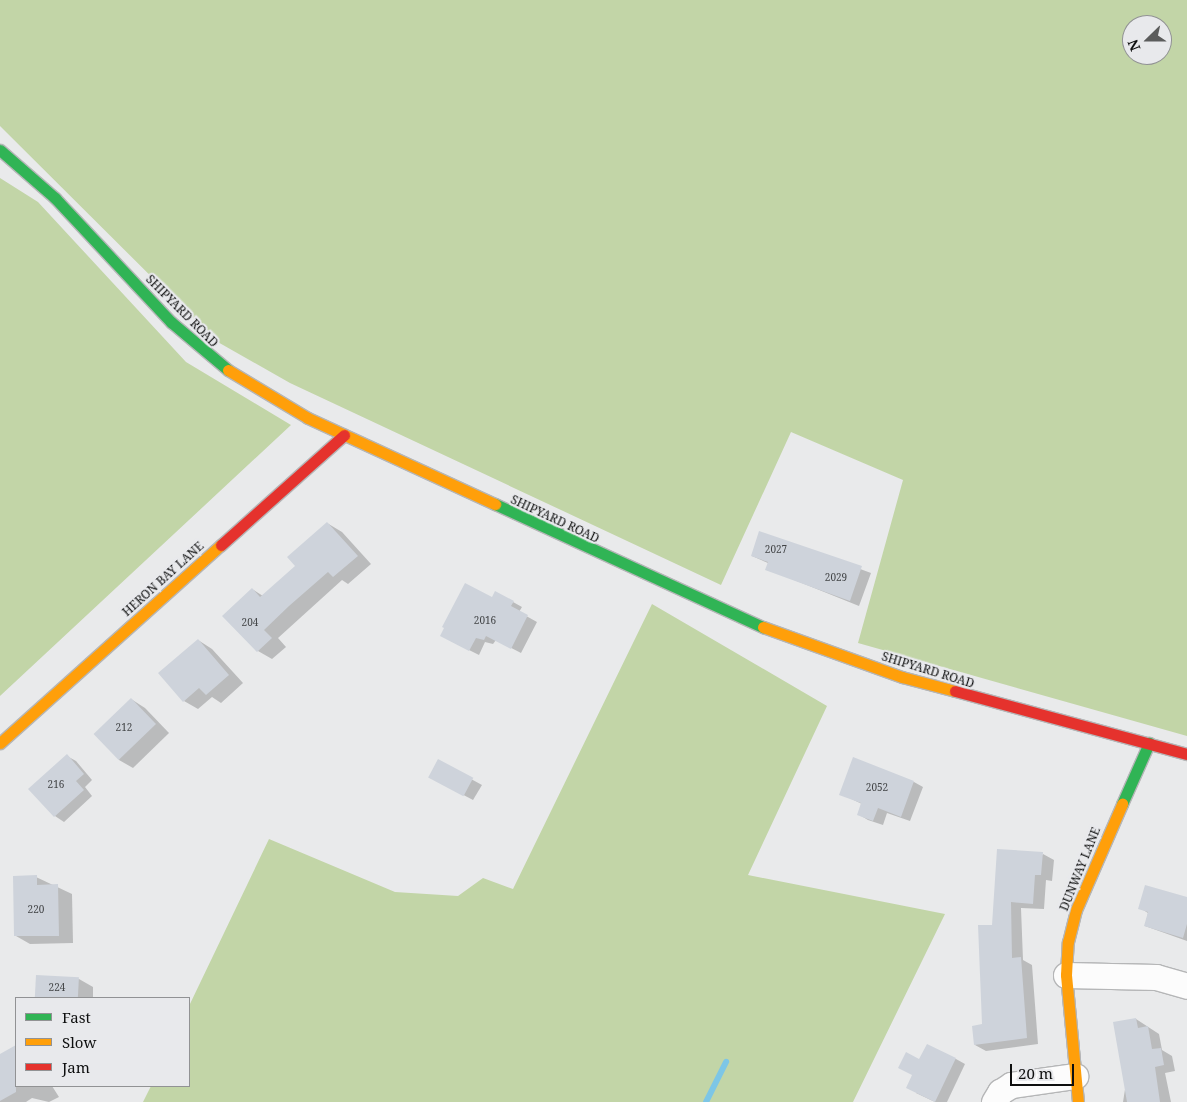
<!DOCTYPE html>
<html>
<head>
<meta charset="utf-8">
<style>
  body { margin:0 }
  #map { position:relative; width:1187px; height:1102px; overflow:hidden; background:#e9eaeb; font-family:"Noto Serif",serif }
  div>[style] { position:absolute }
  .forest>* { inset:0; background:#c2d5a7 }
  .shadow>* { inset:0; background:#0003 }
  .stream>* { height:6px; margin:-3px; padding:0 3px; transform-origin:3px; border-radius:3px; background:#7dc6e6 }
  .building>* { inset:0; background:#ced3db; transform-origin:0 0 }
  .roads { filter:drop-shadow(1px 0 #b5b6b7) drop-shadow(-1px 0 #b5b6b7) drop-shadow(0 1px #b5b6b7) drop-shadow(0 -1px #b5b6b7) }
  .street>* { height:25px; margin:-12.5px; padding:0 12.5px; transform-origin:12.5px; border-radius:12.5px; background:#fcfcfc }
  .fast>* { height:11px; margin:-5.5px; padding:0 5.5px; transform-origin:5.5px; border-radius:5.5px; background:#30b455 }
  .slow>* { height:11px; margin:-5.5px; padding:0 5.5px; transform-origin:5.5px; border-radius:5.5px; background:#ff9f0a }
  .jam>* { height:11px; margin:-5.5px; padding:0 5.5px; transform-origin:5.5px; border-radius:5.5px; background:#e5322d }
  span { translate:-50% -50%; white-space:nowrap; text-align:center; line-height:1.15; -webkit-text-stroke:4.5px #e8e9ec; paint-order:stroke }
  .number-label { font-size:10px; color:#414345 }
  .number-label span { -webkit-text-stroke-width:0 }
  .street-label { font-size:12px; color:#0e0f0f }
  .legend { position:absolute; left:15px; top:997px; width:175px; height:90px; box-sizing:border-box; background:#e8e9ec; border:1px solid #919294; margin:0; padding:6px 9px; list-style:none; font-size:15px; color:#0e0f0f }
  .legend li { display:flex; align-items:center; gap:10px; height:25px }
  .legend b { width:25px; border:1px solid #919294 }
  .north { position:absolute; left:1122px; top:15px; width:50px; height:50px; box-sizing:border-box; background:#e8e9ec; border:1px solid #919294; border-radius:50%; rotate:248deg; font-size:14px; font-weight:700; line-height:20px; text-align:center; color:#0e0f0f }
  .north::after { content:''; display:block; margin:auto; width:18px; height:22px; background:#5b5c5c; clip-path:polygon(50% 0,100% 100%,50% 72%,0 100%) }
  .scale { position:absolute; left:1010px; top:1064px; width:64px; height:22px; box-sizing:border-box; border:2px solid #0e0f0f; border-top:0; padding-left:6px; font-size:15px; line-height:18px; white-space:nowrap; color:#0e0f0f; -webkit-text-stroke:4px #e8e9ec; paint-order:stroke }
</style>
</head>
<body>
<div id="map">
  <div class="forest">
    <div style="clip-path:polygon(evenodd,0 0,1187px 0,1187px 736px,858px 643px,903px 480px,791px 432px,721px 585px,290px 383px,216px 341px,0 126px,0 0,1132px 25px,1162px 25px,1162px 55px,1132px 55px,1132px 25px)"></div>
    <div style="clip-path:polygon(0 178px,38px 202px,186px 362px,291px 425px,0 696px)"></div>
    <div style="clip-path:polygon(652px 604px,827px 706px,748px 875px,945px 914px,853px 1102px,143px 1102px,151px 1086px,189px 1086px,189px 1006px,269px 839px,395px 892px,458px 896px,483px 878px,513px 889px)"></div>
  </div>
  <div class="shadow">
    <div style="clip-path:polygon(327px 523px,342px 532px,371px 564px,348px 584px,342px 580px,278px 638px,286px 647px,272px 659px,258px 651px,252px 589px,263px 596px,297px 566px)"></div>
    <div style="clip-path:polygon(760px 532px,871px 573px,859px 606px,767px 569px,768px 563px,752px 556px)"></div>
    <div style="clip-path:polygon(492px 598px,513px 602px,522px 607px,519px 612px,537px 622px,521px 653px,496px 640px,493px 644px,485px 642px,479px 655px,451px 641px)"></div>
    <div style="clip-path:polygon(198px 640px,212px 649px,243px 683px,221px 703px,212px 697px,198px 709px,184px 701px)"></div>
    <div style="clip-path:polygon(131px 699px,145px 708px,169px 733px,133px 768px,119px 760px)"></div>
    <div style="clip-path:polygon(67px 756px,76px 761px,92px 780px,85px 787px,92px 796px,64px 822px,55px 816px)"></div>
    <div style="clip-path:polygon(438px 761px,482px 785px,473px 800px,439px 782px)"></div>
    <div style="clip-path:polygon(914px 782px,923px 787px,910px 821px,887px 813px,883px 825px,868px 820px,858px 814px,862px 804px,841px 794px)"></div>
    <div style="clip-path:polygon(1043px 854px,1054px 860px,1052px 881px,1046px 880px,1044px 909px,1021px 908px,1023px 960px,1032px 965px,1038px 1044px,986px 1051px,975px 1045px,983px 1026px,993px 926px)"></div>
    <div style="clip-path:polygon(36px 877px,72px 894px,73px 943px,30px 944px,16px 936px)"></div>
    <div style="clip-path:polygon(1187px 899px,1187px 941px,1145px 926px,1148px 913px,1140px 908px)"></div>
    <div style="clip-path:polygon(37px 976px,79px 979px,93px 987px,93px 998px,36px 998px)"></div>
    <div style="clip-path:polygon(1136px 1019px,1159px 1034px,1162px 1050px,1172px 1056px,1175px 1071px,1165px 1073px,1171px 1102px,1123px 1102px)"></div>
    <div style="clip-path:polygon(16px 1047px,16px 1086px,52px 1086px,59px 1097px,49px 1102px,32px 1098px,26px 1102px,0 1102px,0 1056px)"></div>
    <div style="clip-path:polygon(956px 1059px,965px 1064px,947px 1102px,935px 1102px,916px 1093px,920px 1061px)"></div>
  </div>
  <div class="stream">
    <div style="left:706px;top:1102px;width:45px;rotate:-63.4deg"></div>
  </div>
  <div class="building">
    <div style="clip-path:polygon(327px 522px,358px 556px,333px 577px,328px 572px,289px 606px,264px 630px,272px 638px,257px 652px,222px 616px,252px 588px,260px 597px,295px 566px,287px 557px)"></div>
    <div style="clip-path:polygon(759px 531px,862px 566px,850px 601px,765px 570px,768px 562px,751px 556px)"></div>
    <div style="clip-path:polygon(465px 583px,492px 597px,495px 591px,514px 601px,511px 606px,528px 615px,511px 649px,486px 636px,484px 640px,476px 638px,469px 651px,440px 636px,444px 628px,442px 627px)"></div>
    <div style="clip-path:polygon(198px 639px,229px 675px,206px 695px,199px 688px,183px 702px,158px 673px)"></div>
    <div style="left:131px;top:698px;width:36px;height:52px;rotate:46deg"></div>
    <div style="clip-path:polygon(67px 754px,84px 774px,76px 781px,84px 790px,54px 817px,28px 789px)"></div>
    <div style="clip-path:polygon(853px 757px,914px 781px,901px 817px,878px 808px,873px 821px,857px 815px,861px 803px,839px 795px)"></div>
    <div style="left:438px;top:759px;width:40px;height:21px;rotate:28deg"></div>
    <div style="clip-path:polygon(997px 849px,1043px 852px,1041px 875px,1035px 875px,1033px 904px,1011px 902px,1012px 958px,1021px 957px,1027px 1038px,974px 1045px,972px 1026px,982px 1024px,978px 925px,992px 925px)"></div>
    <div style="clip-path:polygon(37px 875px,37px 885px,58px 884px,59px 936px,14px 936px,13px 876px)"></div>
    <div style="clip-path:polygon(1145px 885px,1187px 897px,1187px 924px,1183px 938px,1144px 926px,1148px 912px,1138px 909px)"></div>
    <div style="left:36px;top:975px;width:43px;height:23px;rotate:3deg"></div>
    <div style="clip-path:polygon(1136px 1018px,1138px 1028px,1148px 1026px,1152px 1049px,1161px 1048px,1164px 1065px,1155px 1067px,1160px 1102px,1127px 1102px,1113px 1022px)"></div>
    <div style="clip-path:polygon(927px 1044px,956px 1058px,935px 1102px,906px 1088px,912px 1075px,898px 1068px,906px 1052px,919px 1059px)"></div>
    <div style="clip-path:polygon(16px 1045px,16px 1092px,0 1101px,0 1054px)"></div>
  </div>
  <div class="roads">
    <div class="street">
      <div style="left:1066px;top:975px;width:90px;rotate:1.3deg"></div>
      <div style="left:1156px;top:977px;width:32px;rotate:16deg"></div>
      <div style="left:994px;top:1102px;width:12px;rotate:-59deg"></div>
      <div style="left:1000px;top:1092px;width:13px;rotate:-32deg"></div>
      <div style="left:1011px;top:1085px;width:65px;rotate:-8deg"></div>
    </div>
    <div class="fast">
      <div style="left:0;top:150px;width:73px;rotate:41.1deg"></div>
      <div style="left:55px;top:198px;width:170px;rotate:46.9deg"></div>
      <div style="left:171px;top:322px;width:75px;rotate:40.1deg"></div>
      <div style="left:495px;top:504px;width:295px;rotate:24.7deg"></div>
      <div style="left:1122px;top:804px;width:67px;rotate:-66.1deg"></div>
    </div>
    <div class="slow">
      <div style="left:228px;top:370px;width:93px;rotate:31deg"></div>
      <div style="left:308px;top:418px;width:206px;rotate:24.7deg"></div>
      <div style="left:763px;top:627px;width:148px;rotate:19.8deg"></div>
      <div style="left:902px;top:677px;width:55px;rotate:14.8deg"></div>
      <div style="left:0;top:743px;width:297px;rotate:-41.9deg"></div>
      <div style="left:1078px;top:1102px;width:128px;rotate:-95.4deg"></div>
      <div style="left:1066px;top:975px;width:33px;rotate:-87deg"></div>
      <div style="left:1068px;top:942px;width:33px;rotate:-76deg"></div>
      <div style="left:1076px;top:910px;width:116px;rotate:-66.5deg"></div>
    </div>
    <div class="jam">
      <div style="left:221px;top:545px;width:165px;rotate:-41.8deg"></div>
      <div style="left:955px;top:691px;width:240px;rotate:15.2deg"></div>
    </div>
  </div>
  <div class="number-label">
    <span style="left:776px;top:550px">2027</span>
    <span style="left:836px;top:578px">2029</span>
    <span style="left:485px;top:621px">2016</span>
    <span style="left:250px;top:623px">204</span>
    <span style="left:124px;top:728px">212</span>
    <span style="left:56px;top:785px">216</span>
    <span style="left:877px;top:788px">2052</span>
    <span style="left:36px;top:910px">220</span>
    <span style="left:57px;top:988px">224</span>
  </div>
  <div class="street-label">
    <span style="left:182px;top:311px;rotate:45deg">SHIPYARD ROAD</span>
    <span style="left:555px;top:519px;rotate:25deg">SHIPYARD ROAD</span>
    <span style="left:163px;top:579px;rotate:-42deg">HERON BAY LANE</span>
    <span style="left:928px;top:670px;rotate:17deg">SHIPYARD ROAD</span>
    <span style="left:1080px;top:869px;rotate:-68deg">DUNWAY LANE</span>
  </div>
  <ul class="legend">
  <li><b style="height:6px;background:#30b455"></b>Fast</li>
  <li><b style="height:6px;background:#ff9f0a"></b>Slow</li>
  <li><b style="height:6px;background:#e5322d"></b>Jam</li>
  </ul>
  <div class="north">N</div>
  <div class="scale">20 m</div>
</div>
</body>
</html>
